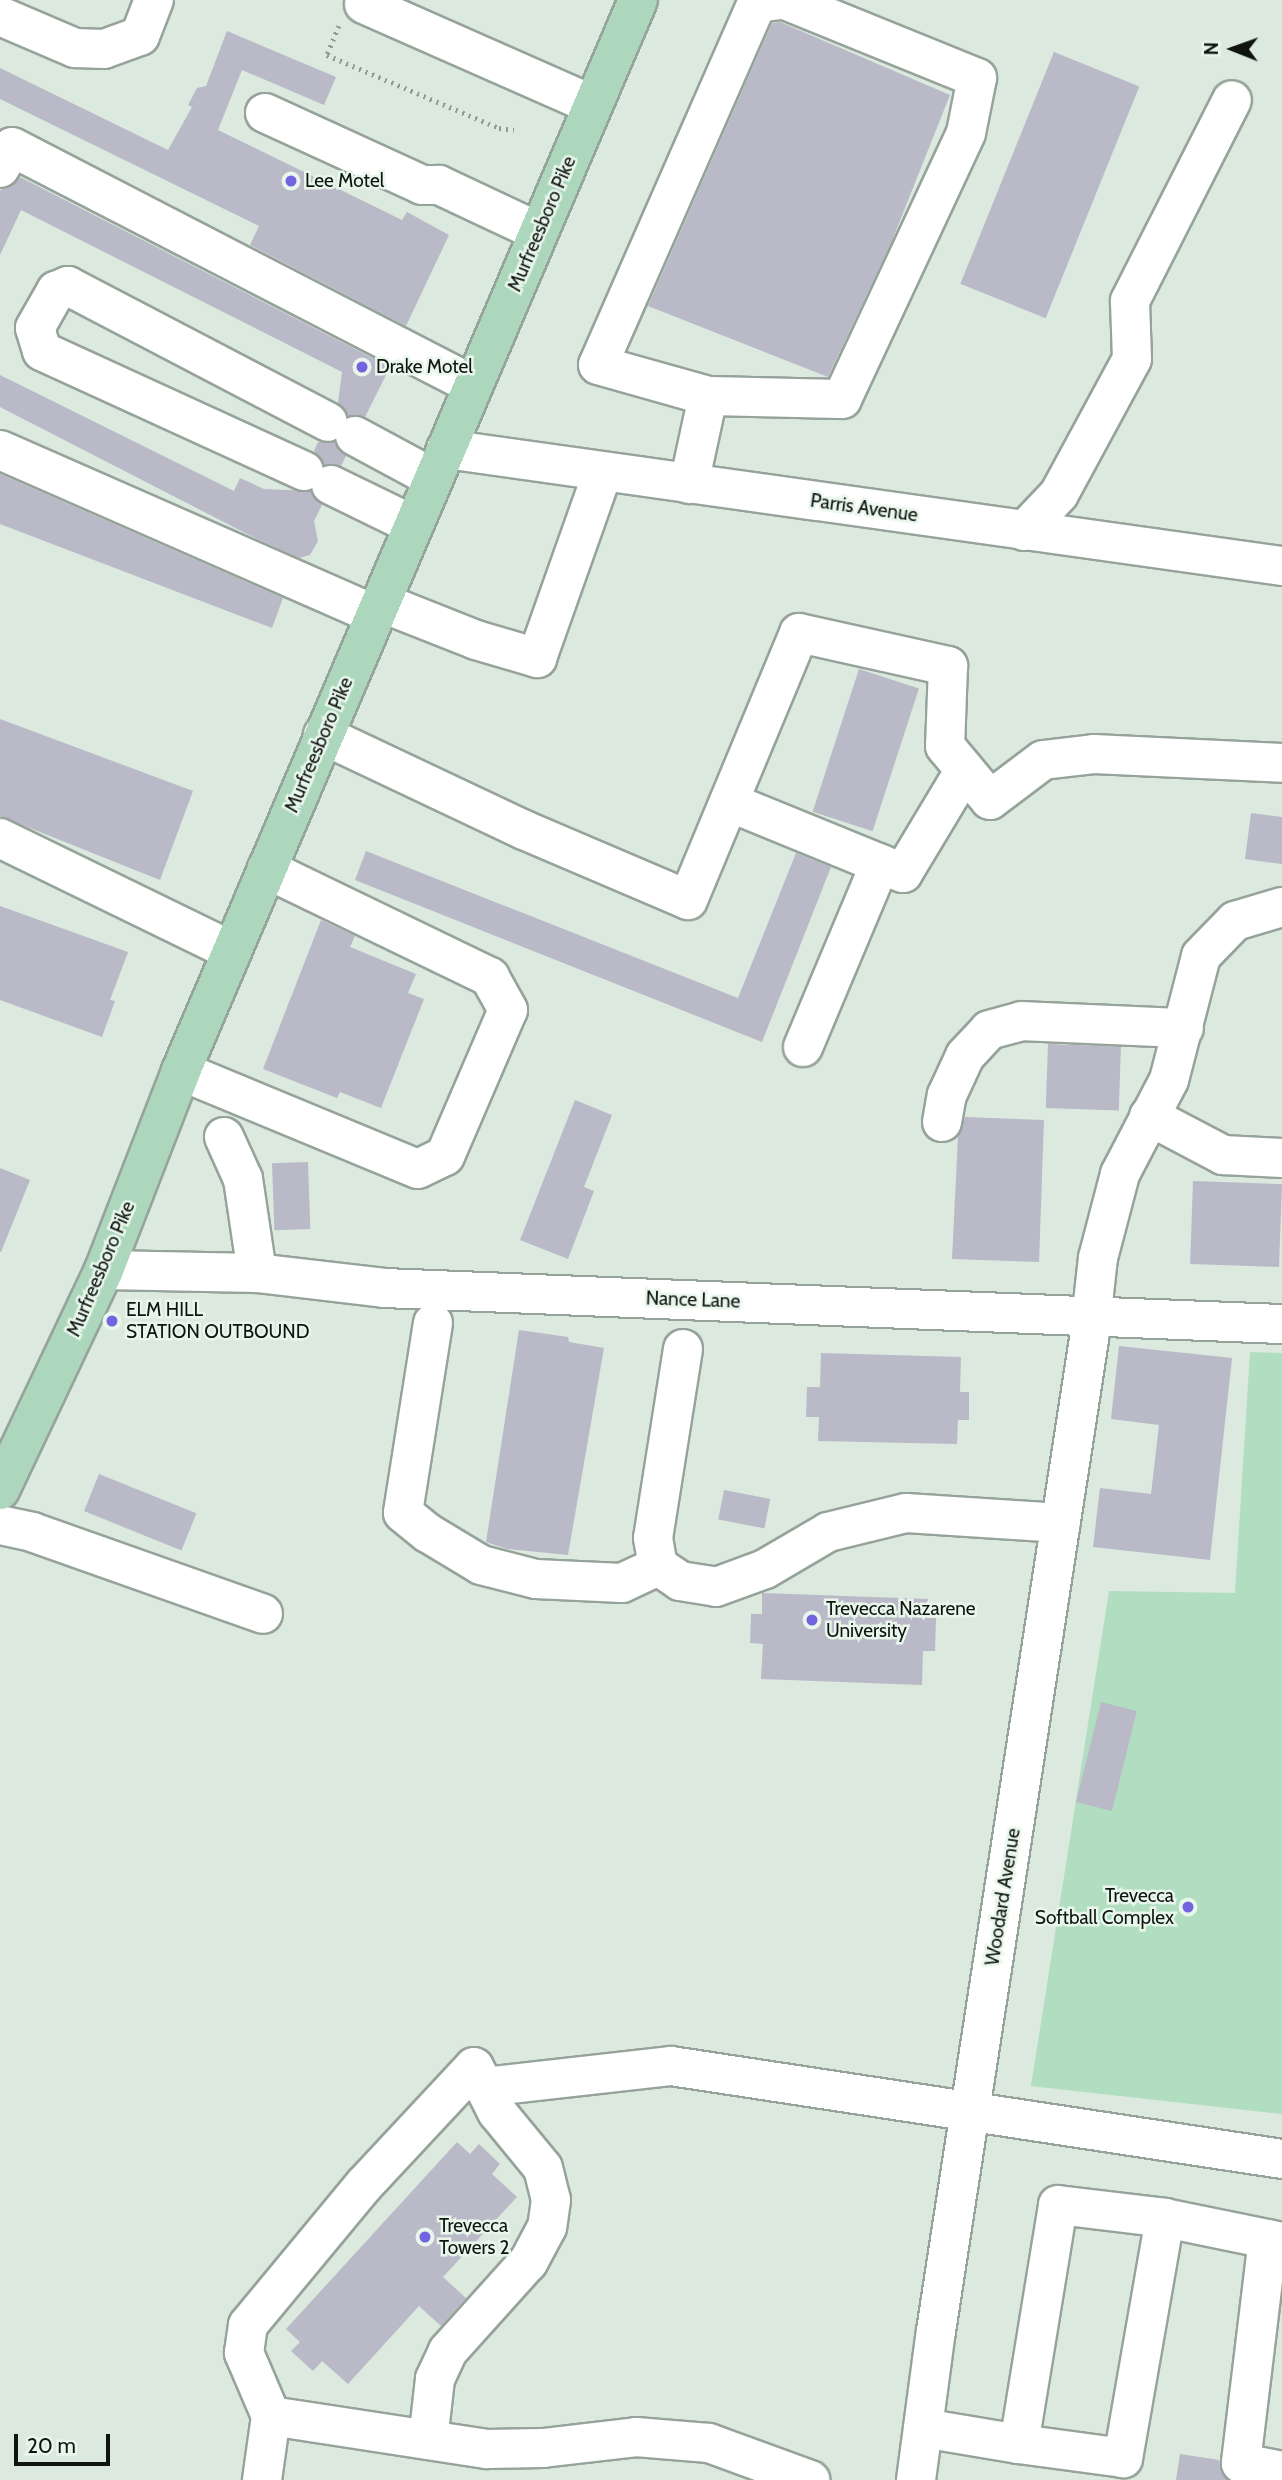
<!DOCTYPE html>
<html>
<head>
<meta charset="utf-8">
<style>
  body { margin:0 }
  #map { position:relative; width:1282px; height:2480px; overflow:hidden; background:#dbe9df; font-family:Cabin,sans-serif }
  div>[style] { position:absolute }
  .green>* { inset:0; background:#b1ddc0 }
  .building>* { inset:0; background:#b9b9c7; transform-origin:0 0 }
  .path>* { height:4.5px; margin-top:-2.25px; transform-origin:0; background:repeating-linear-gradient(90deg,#8f9a92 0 2px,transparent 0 7px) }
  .roads { filter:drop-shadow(2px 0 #96a39a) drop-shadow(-2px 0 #96a39a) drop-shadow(0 2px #96a39a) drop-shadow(0 -2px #96a39a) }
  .minor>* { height:38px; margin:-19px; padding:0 19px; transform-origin:19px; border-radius:19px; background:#fff }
  .major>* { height:38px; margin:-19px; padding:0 19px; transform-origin:19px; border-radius:19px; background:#add7bd }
  .dots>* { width:19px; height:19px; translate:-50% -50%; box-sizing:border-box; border:4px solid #e8f6ec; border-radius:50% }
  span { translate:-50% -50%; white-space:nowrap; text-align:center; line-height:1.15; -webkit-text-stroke:5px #e8f6ec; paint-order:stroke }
  .poi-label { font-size:19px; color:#0f1411 }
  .left { translate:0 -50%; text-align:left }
  .right { translate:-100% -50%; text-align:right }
  .street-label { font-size:19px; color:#0f1411 }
  .north { position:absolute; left:1198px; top:14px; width:70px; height:70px; -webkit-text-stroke:5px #e8f6ec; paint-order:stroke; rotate:271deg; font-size:19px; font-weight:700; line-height:28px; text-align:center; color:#0f1411 }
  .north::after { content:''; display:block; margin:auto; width:24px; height:32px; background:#0f1411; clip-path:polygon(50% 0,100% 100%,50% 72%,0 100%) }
  .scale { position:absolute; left:14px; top:2434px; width:96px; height:32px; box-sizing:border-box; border:4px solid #0f1411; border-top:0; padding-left:9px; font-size:21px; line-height:24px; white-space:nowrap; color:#0f1411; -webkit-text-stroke:5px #e8f6ec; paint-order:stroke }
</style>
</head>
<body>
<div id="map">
  <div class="green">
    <div style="clip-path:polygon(1250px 1352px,1282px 1353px,1282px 2114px,1031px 2086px,1109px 1591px,1235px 1593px)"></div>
  </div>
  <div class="building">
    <div style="clip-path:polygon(780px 22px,950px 95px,891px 243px,828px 377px,648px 306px,772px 23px)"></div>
    <div style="clip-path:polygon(227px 31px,336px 77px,324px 105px,242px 70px,218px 130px,402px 220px,407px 212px,449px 235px,406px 326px,250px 245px,259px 226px,0 99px,0 68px,168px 150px,192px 107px,188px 105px,197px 88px,206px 86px)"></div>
    <div style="left:1054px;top:52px;width:92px;height:250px;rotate:22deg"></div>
    <div style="clip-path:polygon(20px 177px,390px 367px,365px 417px,348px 416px,338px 403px,342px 372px,21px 210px,0 255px,0 190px,12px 186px)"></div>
    <div style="clip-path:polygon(0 375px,234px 491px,240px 478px,264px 489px,311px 491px,322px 505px,314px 521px,318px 541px,310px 555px,299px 558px,251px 536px,0 407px)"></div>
    <div style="clip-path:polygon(318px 442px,335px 442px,346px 456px,341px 466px,324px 465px,314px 451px)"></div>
    <div style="clip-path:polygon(0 474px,283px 598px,272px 628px,0 524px)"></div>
    <div style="left:859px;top:669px;width:63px;height:150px;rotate:18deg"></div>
    <div style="clip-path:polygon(0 719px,193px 791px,160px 880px,0 816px)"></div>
    <div style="clip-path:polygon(1251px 813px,1282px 817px,1282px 864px,1245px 859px)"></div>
    <div style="clip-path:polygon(366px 851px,738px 998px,796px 853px,831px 867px,762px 1042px,355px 880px)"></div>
    <div style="clip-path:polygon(0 906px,128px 952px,110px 1000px,115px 1001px,102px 1037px,0 1000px)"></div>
    <div style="clip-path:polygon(321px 920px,355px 936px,350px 947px,416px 974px,408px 993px,424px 999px,381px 1108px,340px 1092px,337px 1098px,263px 1069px)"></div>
    <div style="left:1048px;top:1044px;width:73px;height:64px;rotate:2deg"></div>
    <div style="clip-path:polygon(575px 1100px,612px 1115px,584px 1187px,594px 1191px,568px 1259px,520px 1240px)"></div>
    <div style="clip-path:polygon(965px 1117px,1044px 1120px,1039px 1262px,952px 1259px,958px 1137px)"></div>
    <div style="left:308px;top:1162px;width:67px;height:36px;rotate:88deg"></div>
    <div style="clip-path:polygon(0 1168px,30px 1180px,1px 1252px,0 1252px)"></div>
    <div style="left:1193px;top:1181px;width:89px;height:83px;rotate:2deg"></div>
    <div style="clip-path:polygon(519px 1330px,568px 1337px,569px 1342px,604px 1348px,568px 1555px,507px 1549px,486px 1542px)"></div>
    <div style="clip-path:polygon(1119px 1346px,1232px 1358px,1210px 1560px,1093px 1547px,1100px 1488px,1151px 1494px,1159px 1425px,1111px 1419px)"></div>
    <div style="clip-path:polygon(821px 1353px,961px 1357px,960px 1392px,969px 1392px,969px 1420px,958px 1420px,957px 1444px,818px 1441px,819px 1417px,806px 1417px,807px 1387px,820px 1387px)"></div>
    <div style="left:99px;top:1474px;width:105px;height:40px;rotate:22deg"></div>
    <div style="left:724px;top:1490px;width:47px;height:30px;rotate:11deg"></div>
    <div style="clip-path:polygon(762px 1593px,928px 1599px,927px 1618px,936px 1618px,935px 1651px,923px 1651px,922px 1685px,761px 1679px,763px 1644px,750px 1643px,751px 1614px,762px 1614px)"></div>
    <div style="left:1101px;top:1702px;width:37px;height:103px;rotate:14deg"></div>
    <div style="clip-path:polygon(457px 2142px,470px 2154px,479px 2144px,500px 2164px,492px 2174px,517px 2197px,443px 2277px,466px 2298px,441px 2326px,419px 2306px,348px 2384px,322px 2361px,313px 2371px,291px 2351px,300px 2342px,286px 2329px)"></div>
    <div style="clip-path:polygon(1180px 2454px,1219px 2460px,1221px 2472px,1227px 2480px,1176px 2480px)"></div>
  </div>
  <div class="path">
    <div style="left:339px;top:26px;width:31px;rotate:112deg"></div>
    <div style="left:327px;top:55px;width:187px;rotate:23deg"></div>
    <div style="left:499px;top:128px;width:15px;rotate:8deg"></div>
  </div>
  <div class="roads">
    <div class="minor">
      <div style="left:781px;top:0;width:24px;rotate:173deg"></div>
      <div style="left:757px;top:3px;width:395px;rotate:113.7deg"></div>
      <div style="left:598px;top:365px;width:114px;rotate:15.7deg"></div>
      <div style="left:708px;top:396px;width:134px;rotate:1.3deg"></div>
      <div style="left:842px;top:399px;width:293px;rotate:-65deg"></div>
      <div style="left:966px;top:133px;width:56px;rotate:-78.7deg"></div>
      <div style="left:977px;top:78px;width:207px;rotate:-157.9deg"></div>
      <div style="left:364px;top:4px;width:250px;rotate:23.8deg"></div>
      <div style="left:0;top:16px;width:82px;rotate:23.1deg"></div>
      <div style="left:75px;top:48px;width:29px;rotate:2deg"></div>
      <div style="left:104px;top:49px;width:38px;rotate:-20deg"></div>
      <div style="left:140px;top:36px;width:39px;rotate:-69deg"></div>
      <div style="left:265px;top:113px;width:173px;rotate:24.6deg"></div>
      <div style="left:422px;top:185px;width:17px"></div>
      <div style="left:439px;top:185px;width:110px;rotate:25.2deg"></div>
      <div style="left:0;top:168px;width:24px;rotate:-60deg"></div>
      <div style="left:12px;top:147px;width:519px;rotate:27.31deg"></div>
      <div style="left:355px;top:436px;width:89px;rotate:28.3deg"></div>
      <div style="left:446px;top:449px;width:844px;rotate:7.97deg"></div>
      <div style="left:0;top:450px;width:410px;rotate:23.7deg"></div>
      <div style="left:304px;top:471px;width:288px;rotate:-155.4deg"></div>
      <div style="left:42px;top:351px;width:24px;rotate:-107deg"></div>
      <div style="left:35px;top:328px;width:43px;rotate:-60.4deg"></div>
      <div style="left:56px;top:291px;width:13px;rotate:-23deg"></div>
      <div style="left:68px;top:286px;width:293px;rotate:27.6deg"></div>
      <div style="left:689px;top:484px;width:90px;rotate:-77.8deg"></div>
      <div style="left:331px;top:485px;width:91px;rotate:26deg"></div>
      <div style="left:1024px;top:531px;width:51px;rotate:-46.6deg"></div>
      <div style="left:1059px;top:494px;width:153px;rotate:-61.6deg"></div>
      <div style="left:1132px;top:359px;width:58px;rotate:-92deg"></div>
      <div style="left:1130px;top:301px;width:225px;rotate:-63.1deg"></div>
      <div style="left:380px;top:602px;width:103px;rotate:21.6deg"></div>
      <div style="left:476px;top:640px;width:64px;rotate:16.4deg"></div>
      <div style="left:537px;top:658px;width:197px;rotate:-70.5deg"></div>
      <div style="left:323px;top:735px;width:222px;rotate:25.3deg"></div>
      <div style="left:524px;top:830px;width:178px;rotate:23.1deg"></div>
      <div style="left:688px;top:900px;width:289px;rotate:-67.4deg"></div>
      <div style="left:799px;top:633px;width:153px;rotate:12.5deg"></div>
      <div style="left:948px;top:666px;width:80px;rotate:92.1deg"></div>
      <div style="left:945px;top:746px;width:70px;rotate:50.2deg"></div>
      <div style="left:990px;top:800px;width:66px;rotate:-37deg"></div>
      <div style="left:1043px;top:760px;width:51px;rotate:-6.7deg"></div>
      <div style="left:1094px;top:754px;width:188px;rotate:2.7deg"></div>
      <div style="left:729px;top:802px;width:188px;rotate:22.2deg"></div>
      <div style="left:903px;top:873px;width:120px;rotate:-59deg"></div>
      <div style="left:0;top:838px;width:258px;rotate:26deg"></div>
      <div style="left:803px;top:1047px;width:199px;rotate:-67.2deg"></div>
      <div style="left:181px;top:1071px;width:256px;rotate:22.5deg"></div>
      <div style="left:418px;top:1169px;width:30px;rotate:-26deg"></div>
      <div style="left:445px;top:1156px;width:159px;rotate:-66.7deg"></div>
      <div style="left:508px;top:1010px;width:38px;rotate:-119deg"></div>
      <div style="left:490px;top:977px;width:248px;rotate:-154.2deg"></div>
      <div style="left:1149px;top:1116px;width:84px;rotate:27.8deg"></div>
      <div style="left:1223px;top:1155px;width:59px;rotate:2.9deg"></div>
      <div style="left:942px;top:1122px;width:27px;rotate:-80deg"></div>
      <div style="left:947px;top:1095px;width:43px;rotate:-65.2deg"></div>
      <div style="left:965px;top:1056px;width:35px;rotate:-47deg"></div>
      <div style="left:989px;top:1030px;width:34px;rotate:-15deg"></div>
      <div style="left:1022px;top:1021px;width:162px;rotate:2.5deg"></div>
      <div style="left:224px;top:1137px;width:46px;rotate:65.7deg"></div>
      <div style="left:243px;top:1179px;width:95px;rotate:81.5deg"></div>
      <div style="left:104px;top:1270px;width:153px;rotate:1.1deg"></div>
      <div style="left:257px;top:1273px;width:128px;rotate:6.7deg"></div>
      <div style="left:384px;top:1288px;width:899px;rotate:2.3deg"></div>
      <div style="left:433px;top:1323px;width:192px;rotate:99deg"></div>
      <div style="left:403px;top:1513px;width:32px;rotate:39deg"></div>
      <div style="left:428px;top:1533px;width:62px;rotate:31.1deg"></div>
      <div style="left:481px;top:1565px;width:57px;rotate:14.3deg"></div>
      <div style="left:536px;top:1579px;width:86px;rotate:2.7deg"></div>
      <div style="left:622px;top:1583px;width:40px;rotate:-25deg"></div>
      <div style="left:683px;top:1349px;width:191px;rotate:99deg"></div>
      <div style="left:653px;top:1538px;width:28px;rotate:80deg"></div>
      <div style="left:658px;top:1566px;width:27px;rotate:34deg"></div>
      <div style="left:680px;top:1581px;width:36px;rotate:9deg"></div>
      <div style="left:716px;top:1587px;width:52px;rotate:-20.2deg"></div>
      <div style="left:765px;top:1569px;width:73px;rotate:-30.4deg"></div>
      <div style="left:828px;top:1532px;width:80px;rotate:-13.7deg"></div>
      <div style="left:906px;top:1513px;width:155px;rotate:3.7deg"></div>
      <div style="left:0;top:1525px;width:33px;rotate:12deg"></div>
      <div style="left:32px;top:1532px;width:245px;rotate:19.5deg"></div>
      <div style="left:484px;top:2087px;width:188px;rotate:-6.4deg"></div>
      <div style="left:671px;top:2066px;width:618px;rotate:8.65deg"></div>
      <div style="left:1165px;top:2218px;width:244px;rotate:99.9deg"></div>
      <div style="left:1123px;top:2458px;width:105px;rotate:-172.3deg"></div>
      <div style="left:1019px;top:2444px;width:242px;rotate:-80.7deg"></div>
      <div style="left:1058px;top:2205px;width:108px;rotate:6.9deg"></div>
      <div style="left:1165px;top:2218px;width:119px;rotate:11.6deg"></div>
      <div style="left:1268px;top:2239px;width:226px;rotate:96.9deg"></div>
      <div style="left:1241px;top:2463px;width:42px;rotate:11deg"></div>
      <div style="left:271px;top:2416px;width:69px;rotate:-113.2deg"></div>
      <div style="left:244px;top:2353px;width:28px;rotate:-82deg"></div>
      <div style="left:248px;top:2325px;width:182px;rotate:-50.4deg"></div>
      <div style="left:364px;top:2185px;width:161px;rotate:-47deg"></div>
      <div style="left:474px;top:2067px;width:51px;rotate:62.9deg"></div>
      <div style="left:497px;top:2112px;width:72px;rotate:50.6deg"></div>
      <div style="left:543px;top:2168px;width:33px;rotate:76deg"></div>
      <div style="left:551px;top:2200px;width:27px;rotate:98deg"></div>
      <div style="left:547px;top:2227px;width:40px;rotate:118deg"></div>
      <div style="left:528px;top:2262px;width:120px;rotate:132deg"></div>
      <div style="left:448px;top:2351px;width:31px;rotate:115deg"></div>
      <div style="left:435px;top:2379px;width:61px;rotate:96.5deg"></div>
      <div style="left:271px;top:2416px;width:219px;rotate:8.7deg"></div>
      <div style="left:487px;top:2449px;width:56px;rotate:-1deg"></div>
      <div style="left:543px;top:2448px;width:94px;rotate:-6.7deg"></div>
      <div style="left:636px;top:2437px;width:73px;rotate:4.7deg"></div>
      <div style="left:709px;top:2443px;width:108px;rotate:20.1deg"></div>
      <div style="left:923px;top:2428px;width:97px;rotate:9.5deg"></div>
      <div style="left:262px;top:2480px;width:65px;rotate:-82deg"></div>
      <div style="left:916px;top:2480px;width:150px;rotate:-82.4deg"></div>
      <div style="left:936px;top:2331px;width:1004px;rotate:-81.23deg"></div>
      <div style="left:1089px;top:1339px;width:81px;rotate:-83.7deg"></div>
      <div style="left:1098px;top:1258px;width:87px;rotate:-75.3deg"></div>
      <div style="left:1120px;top:1174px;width:106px;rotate:-62.5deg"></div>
      <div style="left:1169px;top:1080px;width:128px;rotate:-75.5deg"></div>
      <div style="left:1201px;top:956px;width:49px;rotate:-45.8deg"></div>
      <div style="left:1235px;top:921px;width:49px;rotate:-16.6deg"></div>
    </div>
    <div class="major">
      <div style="left:0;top:1490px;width:243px;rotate:-64.7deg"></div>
      <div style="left:104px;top:1270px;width:213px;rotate:-68.8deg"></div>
      <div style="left:181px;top:1071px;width:1164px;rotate:-66.89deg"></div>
    </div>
  </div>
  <div class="dots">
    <div style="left:291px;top:181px;background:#7264de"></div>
    <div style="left:362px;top:367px;background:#7264de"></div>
    <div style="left:112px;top:1321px;background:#7264de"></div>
    <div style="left:812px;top:1620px;background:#7264de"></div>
    <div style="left:1188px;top:1907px;background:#7264de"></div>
    <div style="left:425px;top:2237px;background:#7264de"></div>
  </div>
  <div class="poi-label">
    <span class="left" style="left:305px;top:181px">Lee Motel</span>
    <span class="left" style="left:376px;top:367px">Drake Motel</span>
    <span class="left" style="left:126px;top:1321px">ELM HILL<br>STATION OUTBOUND</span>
    <span class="left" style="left:826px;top:1620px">Trevecca Nazarene<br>University</span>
    <span class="right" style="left:1174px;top:1907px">Trevecca<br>Softball Complex</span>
    <span class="left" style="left:439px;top:2237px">Trevecca<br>Towers 2</span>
  </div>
  <div class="street-label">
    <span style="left:542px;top:224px;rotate:-67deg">Murfreesboro Pike</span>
    <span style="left:864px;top:508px;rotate:8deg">Parris Avenue</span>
    <span style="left:319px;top:745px;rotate:-67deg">Murfreesboro Pike</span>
    <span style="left:101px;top:1269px;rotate:-67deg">Murfreesboro Pike</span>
    <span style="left:693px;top:1300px;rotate:2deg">Nance Lane</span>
    <span style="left:1003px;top:1897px;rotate:-81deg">Woodard Avenue</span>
  </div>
  <div class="north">N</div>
  <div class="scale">20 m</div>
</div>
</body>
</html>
